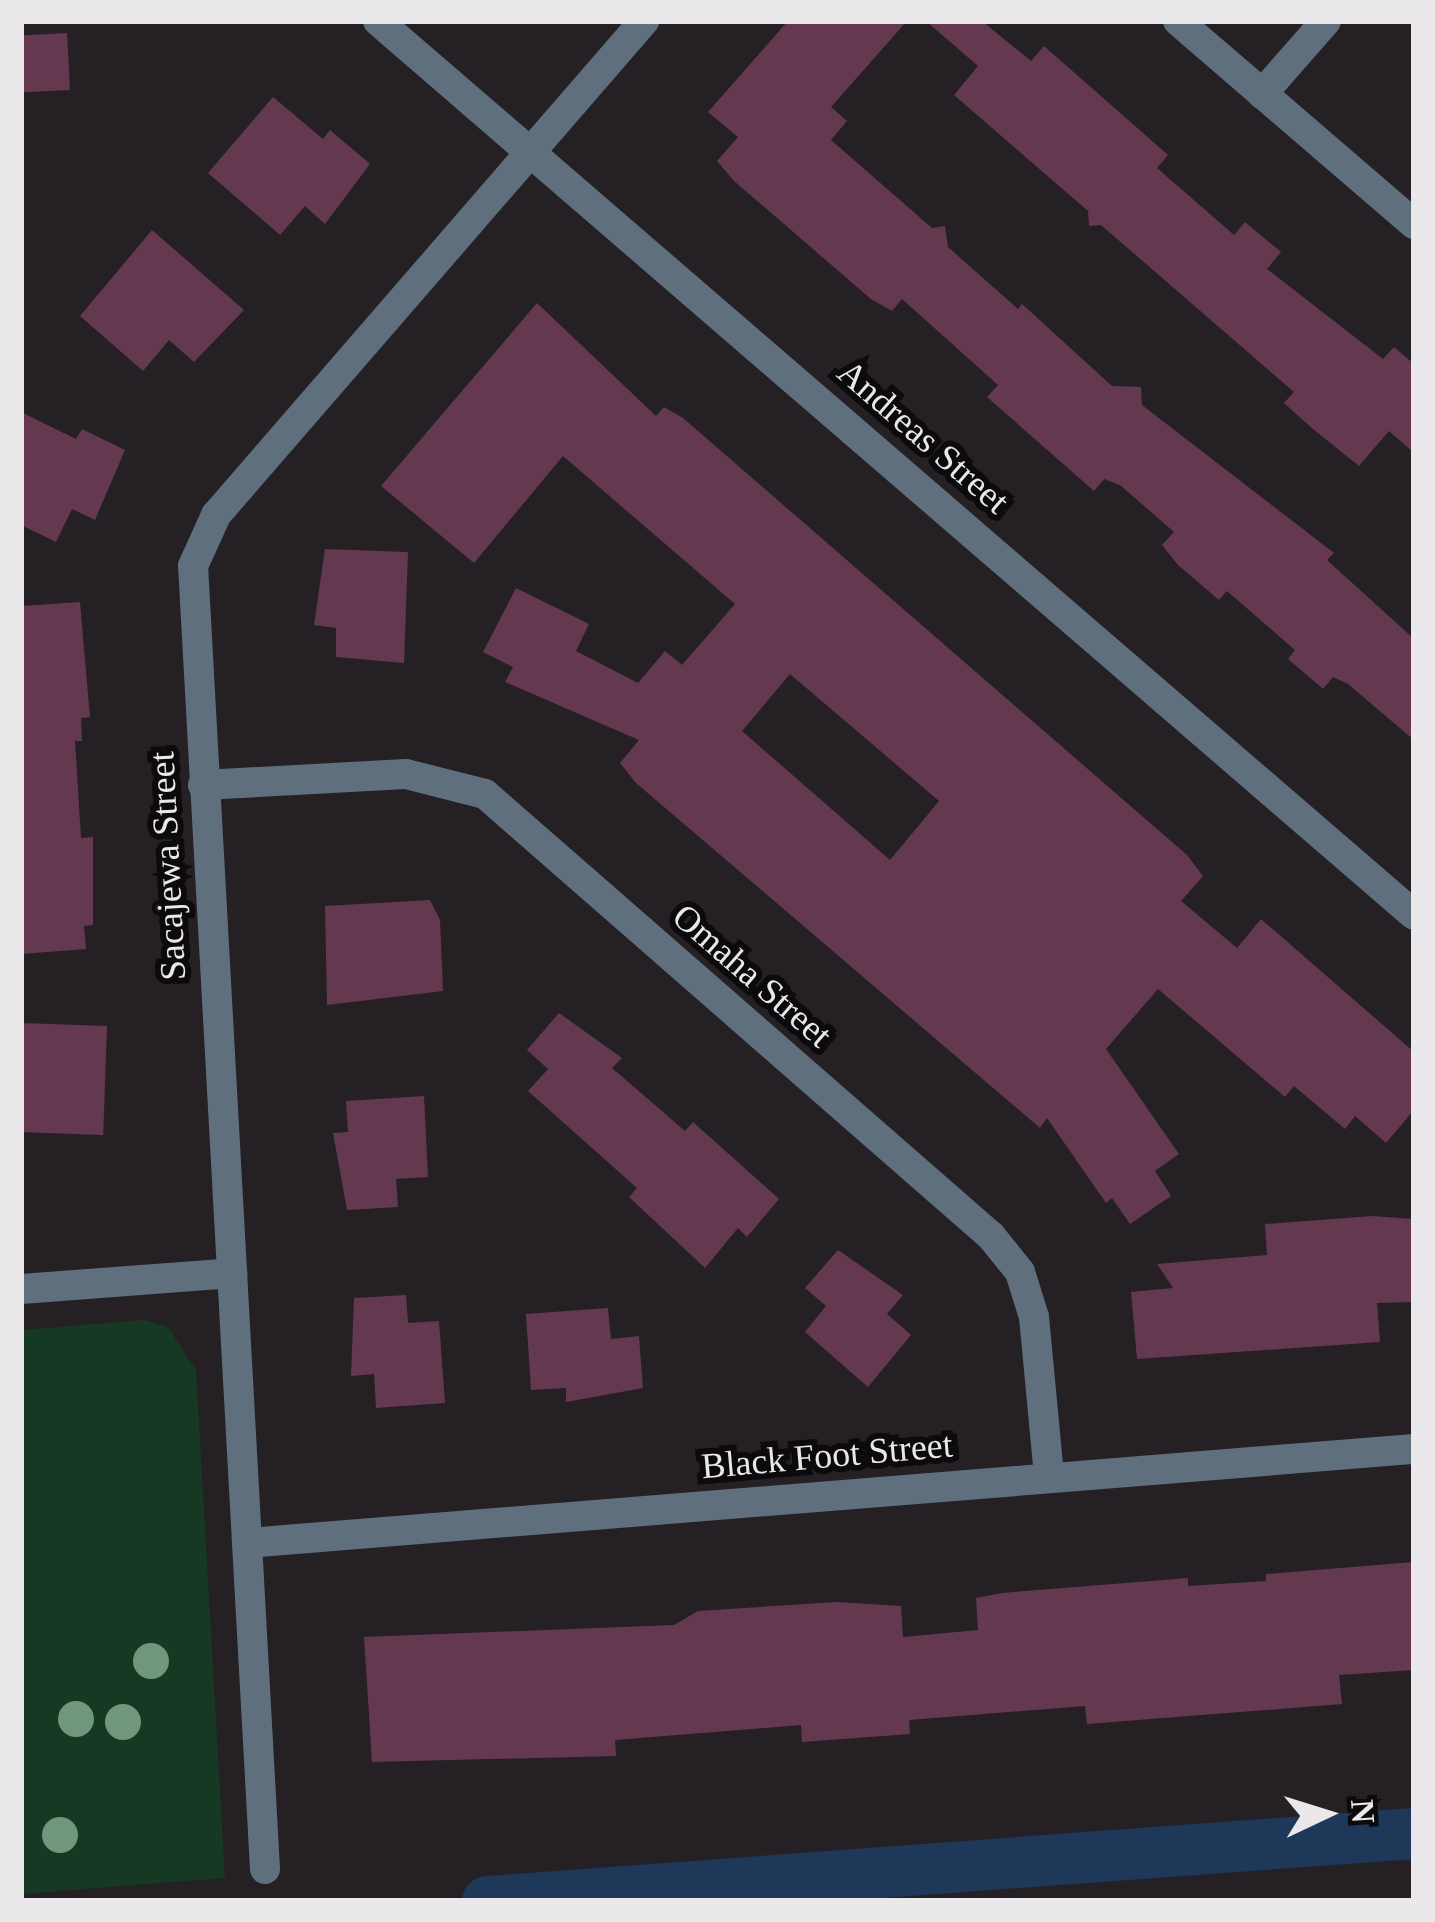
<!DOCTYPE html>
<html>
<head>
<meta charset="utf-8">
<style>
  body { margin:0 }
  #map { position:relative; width:1435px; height:1922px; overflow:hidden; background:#242024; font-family:"Times New Roman",serif }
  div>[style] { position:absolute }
  .green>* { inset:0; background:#153922 }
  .canal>* { height:51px; margin:-25.5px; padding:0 25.5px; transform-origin:25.5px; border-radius:25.5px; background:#1e385a }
  .building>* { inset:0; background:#643950; transform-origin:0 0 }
  .minor>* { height:30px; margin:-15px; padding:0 15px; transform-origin:15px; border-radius:15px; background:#5f6f7e }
  .trees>* { width:36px; height:36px; margin:-18px; border-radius:50%; background:#70967b }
  span { translate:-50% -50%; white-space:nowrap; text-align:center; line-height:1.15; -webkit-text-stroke:12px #0c0a0c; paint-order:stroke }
  .street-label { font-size:36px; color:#ebe8eb }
  .frame { position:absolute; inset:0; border:24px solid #ebe8eb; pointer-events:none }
  .north { position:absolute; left:1267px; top:1754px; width:120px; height:120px; -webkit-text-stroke:9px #0c0a0c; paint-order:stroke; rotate:86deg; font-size:33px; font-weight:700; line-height:48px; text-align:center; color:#ebe8eb }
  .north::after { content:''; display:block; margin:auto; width:42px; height:54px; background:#ebe8eb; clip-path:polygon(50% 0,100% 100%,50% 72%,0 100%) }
</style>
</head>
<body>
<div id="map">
  <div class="green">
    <div style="clip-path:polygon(144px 1320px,168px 1327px,196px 1370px,225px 1878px,21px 1894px,21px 1330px)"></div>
  </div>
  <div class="canal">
    <div style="left:487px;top:1901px;width:929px;rotate:-4.2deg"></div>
  </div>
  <div class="building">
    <div style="clip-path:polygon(788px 21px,907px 21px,831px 107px,847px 121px,831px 140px,932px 228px,945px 226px,948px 247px,1018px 309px,1022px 304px,1112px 386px,1141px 387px,1142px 405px,1334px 553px,1327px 560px,1414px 639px,1414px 740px,1348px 684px,1333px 677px,1323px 689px,1288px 659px,1295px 650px,1227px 591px,1219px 600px,1178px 565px,1162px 545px,1174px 532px,1120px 485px,1104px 479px,1094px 491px,987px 397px,998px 385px,902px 299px,892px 311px,871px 299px,734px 181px,717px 161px,738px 137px,708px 112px)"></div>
    <div style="clip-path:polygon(926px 21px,982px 21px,1031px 61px,1044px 46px,1168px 155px,1157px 168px,1234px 235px,1245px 222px,1281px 252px,1267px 269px,1383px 359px,1394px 347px,1414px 364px,1414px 453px,1389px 431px,1359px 466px,1313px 429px,1284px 403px,1294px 392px,1101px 225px,1089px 226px,1088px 211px,954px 95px,978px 66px)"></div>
    <div style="left:67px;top:33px;width:57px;height:46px;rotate:87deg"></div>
    <div style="clip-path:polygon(273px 97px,323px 139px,330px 130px,370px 164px,325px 224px,305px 206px,280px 235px,208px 173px)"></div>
    <div style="clip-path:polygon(152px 230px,244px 310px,194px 362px,169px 340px,143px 371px,80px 316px)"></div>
    <div style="clip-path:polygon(evenodd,537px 303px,656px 416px,664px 407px,683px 418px,1187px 855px,1203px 876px,1181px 901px,1237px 948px,1261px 919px,1414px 1052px,1414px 1110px,1386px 1143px,1355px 1116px,1345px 1129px,1294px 1086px,1285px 1097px,1158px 989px,1106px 1049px,1179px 1154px,1155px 1171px,1171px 1196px,1130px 1224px,1112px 1198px,1106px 1203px,1047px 1118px,1040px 1128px,636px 783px,620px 763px,639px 740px,505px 682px,513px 667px,483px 652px,516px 588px,589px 624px,576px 651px,638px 683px,665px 651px,682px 665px,735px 604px,563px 456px,474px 563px,381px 486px,537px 303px,790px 674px,939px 801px,890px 860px,742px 731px,790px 674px)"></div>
    <div style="clip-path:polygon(21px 412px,76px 439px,82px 429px,125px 450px,95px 520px,72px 509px,56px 542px,21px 525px)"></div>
    <div style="clip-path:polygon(325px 549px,408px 552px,404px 663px,336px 657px,336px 628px,314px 625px)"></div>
    <div style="clip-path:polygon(80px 602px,90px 717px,81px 718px,82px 741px,75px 741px,81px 838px,93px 837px,93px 925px,84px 926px,86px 949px,21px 954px,21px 606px)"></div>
    <div style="clip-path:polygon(430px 900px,440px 920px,443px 991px,327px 1005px,325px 906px)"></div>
    <div style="clip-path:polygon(559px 1013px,622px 1058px,612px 1068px,685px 1131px,693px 1122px,779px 1199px,747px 1237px,738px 1228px,705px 1268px,629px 1197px,637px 1188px,528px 1091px,548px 1069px,527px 1050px)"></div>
    <div style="left:107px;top:1026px;width:109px;height:86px;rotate:92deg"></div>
    <div style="clip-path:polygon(424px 1096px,428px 1177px,396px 1179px,398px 1207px,347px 1210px,333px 1133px,348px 1132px,346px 1101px)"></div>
    <div style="clip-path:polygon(1372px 1216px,1414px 1219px,1414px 1302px,1377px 1303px,1380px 1342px,1137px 1359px,1131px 1292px,1173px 1288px,1157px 1264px,1267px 1255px,1265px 1224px)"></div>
    <div style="clip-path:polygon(838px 1250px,903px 1295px,887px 1314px,911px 1335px,868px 1387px,805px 1332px,826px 1306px,805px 1288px)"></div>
    <div style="clip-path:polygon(406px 1295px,408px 1323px,439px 1321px,445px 1403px,376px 1408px,374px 1374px,351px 1376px,354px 1298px)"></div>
    <div style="clip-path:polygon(608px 1308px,611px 1339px,639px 1336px,643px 1388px,566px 1402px,566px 1388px,531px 1390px,526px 1314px)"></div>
    <div style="clip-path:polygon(1414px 1562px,1414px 1670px,1339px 1675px,1342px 1704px,1087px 1724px,1085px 1706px,909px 1720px,910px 1734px,802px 1742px,801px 1725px,615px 1740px,616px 1756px,372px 1762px,364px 1637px,674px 1625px,698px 1611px,837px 1602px,901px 1606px,903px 1637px,978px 1630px,976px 1598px,1002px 1593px,1188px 1578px,1188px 1586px,1266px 1581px,1266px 1574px)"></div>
  </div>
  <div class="minor">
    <div style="left:378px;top:21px;width:1368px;rotate:40.79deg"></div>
    <div style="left:1178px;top:21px;width:311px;rotate:40.7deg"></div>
    <div style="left:1262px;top:94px;width:97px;rotate:-48.8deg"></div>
    <div style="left:203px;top:785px;width:203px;rotate:-3.1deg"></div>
    <div style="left:406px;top:774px;width:81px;rotate:14.2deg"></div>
    <div style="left:485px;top:794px;width:672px;rotate:41.14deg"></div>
    <div style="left:991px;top:1236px;width:46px;rotate:51.1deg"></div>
    <div style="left:1020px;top:1272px;width:47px;rotate:72.7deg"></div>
    <div style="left:1034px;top:1317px;width:161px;rotate:84.6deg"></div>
    <div style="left:21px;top:1289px;width:212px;rotate:-4.3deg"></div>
    <div style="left:247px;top:1543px;width:1171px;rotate:-4.61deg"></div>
    <div style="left:265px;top:1869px;width:1305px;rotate:-93.16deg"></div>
    <div style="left:193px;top:566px;width:56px;rotate:-65.7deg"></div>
    <div style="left:216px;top:515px;width:654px;rotate:-49.09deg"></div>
  </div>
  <div class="trees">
    <div style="left:151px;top:1661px"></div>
    <div style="left:76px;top:1719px"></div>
    <div style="left:123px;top:1722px"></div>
    <div style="left:60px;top:1835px"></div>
  </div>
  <div class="street-label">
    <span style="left:923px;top:437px;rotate:41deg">Andreas Street</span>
    <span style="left:168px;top:866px;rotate:-93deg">Sacajewa Street</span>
    <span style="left:752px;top:976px;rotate:41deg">Omaha Street</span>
    <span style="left:827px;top:1456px;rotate:-5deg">Black Foot Street</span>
  </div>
  <div class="frame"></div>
  <div class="north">N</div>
</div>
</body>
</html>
